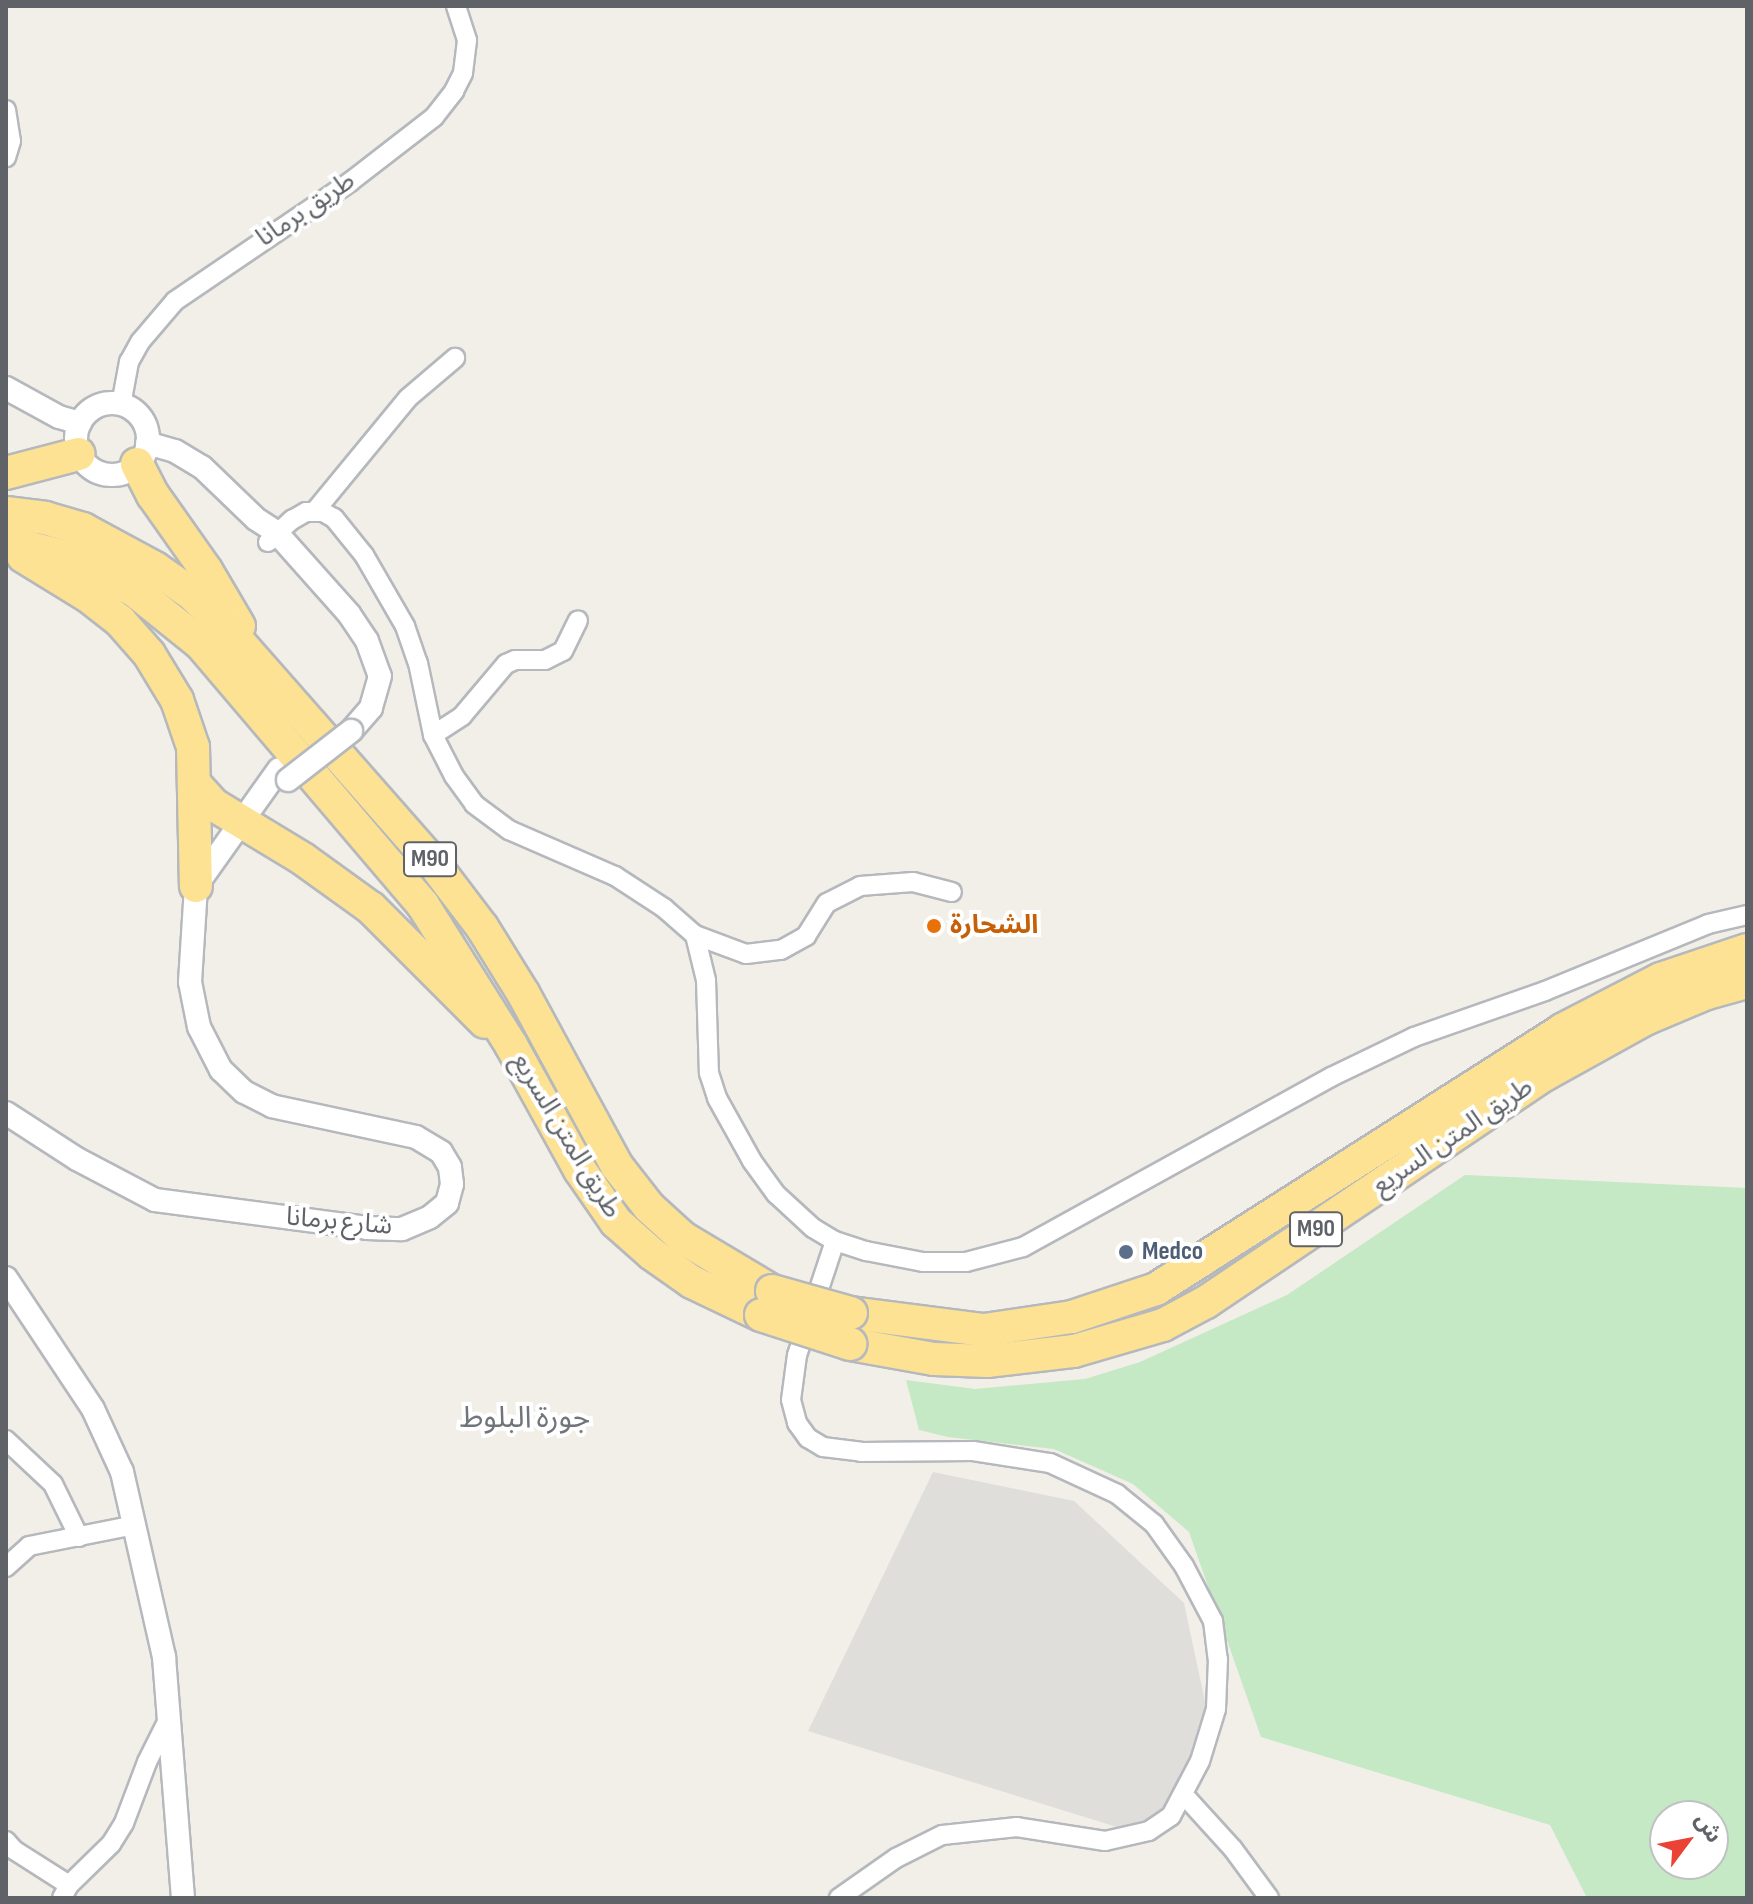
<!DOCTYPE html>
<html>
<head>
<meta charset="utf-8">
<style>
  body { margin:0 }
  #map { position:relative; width:1753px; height:1904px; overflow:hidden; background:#f1efe8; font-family:"Sofia Sans Condensed","Noto Sans Arabic",sans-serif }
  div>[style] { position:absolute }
  .industrial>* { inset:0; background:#e0deda }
  .green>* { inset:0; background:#c5e8c5 }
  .roads { filter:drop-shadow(2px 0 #b5b8bc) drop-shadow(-2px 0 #b5b8bc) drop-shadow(0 2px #b5b8bc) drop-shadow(0 -2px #b5b8bc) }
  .minor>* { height:18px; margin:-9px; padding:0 9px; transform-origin:9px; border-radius:9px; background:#fff }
  .tertiary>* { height:22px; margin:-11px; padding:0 11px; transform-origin:11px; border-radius:11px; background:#fff }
  .tertiary>.ring { margin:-11px; padding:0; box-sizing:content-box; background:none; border:22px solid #fff; border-radius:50% }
  .motorway>* { height:32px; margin:-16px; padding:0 16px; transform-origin:16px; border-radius:16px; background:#fde293 }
  .bridges { filter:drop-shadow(2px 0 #b5b8bc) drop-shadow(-2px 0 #b5b8bc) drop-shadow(0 2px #b5b8bc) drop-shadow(0 -2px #b5b8bc) }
  .tertiary-bridge>* { height:22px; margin:-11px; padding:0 11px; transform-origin:11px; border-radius:11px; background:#fff }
  .motorway-bridge>* { height:32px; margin:-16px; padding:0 16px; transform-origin:16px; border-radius:16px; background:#fde293 }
  .dots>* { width:22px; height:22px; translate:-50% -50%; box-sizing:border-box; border:4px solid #fff; border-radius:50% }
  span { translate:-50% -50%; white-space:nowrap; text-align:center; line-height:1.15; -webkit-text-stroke:8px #fff; paint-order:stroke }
  .shield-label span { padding:2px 6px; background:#fff; border:2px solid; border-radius:6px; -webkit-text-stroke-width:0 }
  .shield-label { font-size:24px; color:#5f6368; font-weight:700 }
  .street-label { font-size:26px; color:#5f6368 }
  .food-label { font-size:26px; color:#c56008; font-weight:700 }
  .left { translate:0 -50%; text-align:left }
  .service-label { font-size:26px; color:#4e5e75; font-weight:700 }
  .quarter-label { font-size:30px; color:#70757a }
  .frame { position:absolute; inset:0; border:8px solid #5f6368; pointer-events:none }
  .north { position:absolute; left:1649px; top:1800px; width:80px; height:80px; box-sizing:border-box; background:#fff; border:2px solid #bfc1c3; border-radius:50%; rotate:58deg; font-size:22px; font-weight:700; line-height:32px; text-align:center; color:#5f6368 }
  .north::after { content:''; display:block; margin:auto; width:28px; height:36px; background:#ea4335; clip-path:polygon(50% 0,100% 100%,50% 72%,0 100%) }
</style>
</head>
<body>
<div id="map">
  <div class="industrial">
    <div style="clip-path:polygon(933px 1472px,1074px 1501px,1184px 1603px,1207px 1711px,1194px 1760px,1157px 1821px,1133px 1832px,808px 1731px)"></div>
  </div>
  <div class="green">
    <div style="clip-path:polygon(evenodd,1465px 1175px,1747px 1188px,1747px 1898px,1587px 1898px,1550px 1825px,1261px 1737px,1189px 1532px,1133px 1484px,1054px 1449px,948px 1437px,919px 1430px,906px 1380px,975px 1389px,1085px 1379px,1140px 1362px,1287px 1295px,1465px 1175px,1665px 1816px,1713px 1816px,1713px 1864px,1665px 1864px,1665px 1816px)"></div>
  </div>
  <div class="roads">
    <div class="minor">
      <div style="left:6px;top:110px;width:31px;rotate:81deg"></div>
      <div style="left:11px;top:141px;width:17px;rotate:107deg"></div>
      <div style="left:121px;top:405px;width:44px;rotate:-79.5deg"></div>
      <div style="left:129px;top:362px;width:23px;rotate:-61deg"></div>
      <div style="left:140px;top:342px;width:54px;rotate:-49.5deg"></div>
      <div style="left:175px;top:301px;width:212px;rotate:-34.2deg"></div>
      <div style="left:350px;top:182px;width:106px;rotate:-37.7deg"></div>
      <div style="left:434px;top:117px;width:33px;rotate:-52deg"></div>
      <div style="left:454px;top:91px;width:20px;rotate:-63deg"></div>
      <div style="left:463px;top:73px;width:33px;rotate:-83deg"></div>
      <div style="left:467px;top:40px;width:36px;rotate:-108deg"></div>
      <div style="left:315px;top:511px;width:146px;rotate:-50.5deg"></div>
      <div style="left:408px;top:398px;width:62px;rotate:-40.4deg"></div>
      <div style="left:268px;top:542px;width:33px;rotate:-43deg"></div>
      <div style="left:292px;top:520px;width:16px;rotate:-30deg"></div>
      <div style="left:306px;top:512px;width:17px"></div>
      <div style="left:323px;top:512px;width:13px;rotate:29deg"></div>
      <div style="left:334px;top:518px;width:48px;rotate:51deg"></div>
      <div style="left:364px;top:555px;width:82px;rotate:60deg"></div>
      <div style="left:405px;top:626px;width:39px;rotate:71deg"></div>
      <div style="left:418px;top:663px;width:74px;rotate:78.2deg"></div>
      <div style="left:433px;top:735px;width:46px;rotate:62.9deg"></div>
      <div style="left:454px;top:776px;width:34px;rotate:54deg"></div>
      <div style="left:474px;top:804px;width:44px;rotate:36.6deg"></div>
      <div style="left:509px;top:830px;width:116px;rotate:23.5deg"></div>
      <div style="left:615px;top:876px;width:59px;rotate:33.1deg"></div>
      <div style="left:664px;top:908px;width:41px;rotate:41.1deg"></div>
      <div style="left:695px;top:935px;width:46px;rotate:76.3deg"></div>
      <div style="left:706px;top:980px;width:93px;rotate:88.2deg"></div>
      <div style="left:709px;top:1073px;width:26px;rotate:72deg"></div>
      <div style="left:717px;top:1098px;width:72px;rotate:60.9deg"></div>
      <div style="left:752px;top:1161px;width:41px;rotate:54deg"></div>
      <div style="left:776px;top:1194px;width:50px;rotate:42.6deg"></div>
      <div style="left:813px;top:1228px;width:26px;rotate:31deg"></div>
      <div style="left:835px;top:1241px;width:33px;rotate:18deg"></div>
      <div style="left:866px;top:1251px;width:58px;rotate:10.9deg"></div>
      <div style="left:923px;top:1262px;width:43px"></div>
      <div style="left:966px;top:1262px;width:59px;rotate:-14.7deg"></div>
      <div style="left:1023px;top:1247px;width:352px;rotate:-28.9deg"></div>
      <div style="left:1331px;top:1077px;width:92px;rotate:-25.7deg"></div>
      <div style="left:1414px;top:1037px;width:139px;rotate:-19.3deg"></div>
      <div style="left:1545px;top:991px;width:176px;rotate:-22.3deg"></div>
      <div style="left:1708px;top:924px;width:40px;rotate:-13deg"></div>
      <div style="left:433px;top:735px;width:35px;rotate:-33deg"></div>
      <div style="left:462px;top:716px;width:68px;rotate:-49.8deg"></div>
      <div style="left:506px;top:664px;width:10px;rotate:-24deg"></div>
      <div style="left:515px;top:660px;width:30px"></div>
      <div style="left:545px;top:660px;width:20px;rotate:-27deg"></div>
      <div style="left:563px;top:651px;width:34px;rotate:-64deg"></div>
      <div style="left:695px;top:935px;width:54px;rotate:20.4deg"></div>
      <div style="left:746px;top:954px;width:35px;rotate:-7deg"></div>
      <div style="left:781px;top:950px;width:29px;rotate:-29deg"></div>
      <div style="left:806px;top:936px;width:39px;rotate:-58deg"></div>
      <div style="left:827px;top:903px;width:37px;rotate:-27deg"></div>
      <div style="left:860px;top:886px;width:53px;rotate:-4.3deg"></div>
      <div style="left:913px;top:882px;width:40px;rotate:14.4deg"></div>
      <div style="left:835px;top:1241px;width:120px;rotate:108.4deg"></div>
      <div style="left:797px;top:1355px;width:45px;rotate:97.6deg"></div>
      <div style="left:791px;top:1400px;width:24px;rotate:75deg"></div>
      <div style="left:797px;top:1423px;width:19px;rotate:54deg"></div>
      <div style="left:808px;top:1438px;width:17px;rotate:31deg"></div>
      <div style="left:823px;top:1447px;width:38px;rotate:7deg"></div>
      <div style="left:861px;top:1452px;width:112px;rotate:-0.5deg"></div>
      <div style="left:973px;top:1451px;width:78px;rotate:8.9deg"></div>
      <div style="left:1050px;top:1463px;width:74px;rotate:24.8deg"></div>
      <div style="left:1117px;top:1494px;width:48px;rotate:39deg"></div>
      <div style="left:1154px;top:1524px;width:52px;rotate:54.5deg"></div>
      <div style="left:1184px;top:1566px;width:62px;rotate:62.2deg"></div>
      <div style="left:1213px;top:1621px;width:38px;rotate:83deg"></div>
      <div style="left:1218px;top:1659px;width:50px;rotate:92.3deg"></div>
      <div style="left:1216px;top:1709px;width:54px;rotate:107.1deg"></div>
      <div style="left:1200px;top:1761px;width:62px;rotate:117.8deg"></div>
      <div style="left:1171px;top:1816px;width:27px;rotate:146deg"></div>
      <div style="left:1149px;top:1831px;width:45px;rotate:167.2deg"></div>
      <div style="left:1105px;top:1841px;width:89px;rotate:-171deg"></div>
      <div style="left:1017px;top:1827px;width:75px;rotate:173.9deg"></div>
      <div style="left:942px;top:1835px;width:51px;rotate:153.4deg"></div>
      <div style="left:896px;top:1858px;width:70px;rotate:144.9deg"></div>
      <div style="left:6px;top:1440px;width:64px;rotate:43.1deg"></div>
      <div style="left:53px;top:1484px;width:59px;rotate:63.9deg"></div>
      <div style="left:6px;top:1567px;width:31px;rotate:-42deg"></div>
      <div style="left:29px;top:1546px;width:108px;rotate:-11.2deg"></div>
      <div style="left:1183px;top:1794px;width:74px;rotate:47.7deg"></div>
      <div style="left:1233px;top:1849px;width:61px;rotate:53.7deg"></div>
      <div style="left:6px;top:1841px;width:12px;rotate:48deg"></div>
      <div style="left:14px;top:1850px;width:65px;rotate:32.5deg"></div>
      <div style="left:62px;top:1898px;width:15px;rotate:-62deg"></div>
      <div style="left:69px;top:1885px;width:59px;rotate:-44.3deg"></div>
      <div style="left:111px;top:1844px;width:25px;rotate:-58deg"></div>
      <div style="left:124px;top:1823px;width:65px;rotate:-69.3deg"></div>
      <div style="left:147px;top:1762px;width:51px;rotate:-63.4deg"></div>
    </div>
    <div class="tertiary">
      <div style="left:6px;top:388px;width:60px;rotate:28.7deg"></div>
      <div style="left:59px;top:417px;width:22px;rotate:16deg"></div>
      <div class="ring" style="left:76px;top:403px;width:50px;height:50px"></div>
      <div style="left:147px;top:443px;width:29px;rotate:16deg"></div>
      <div style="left:175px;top:451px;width:31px;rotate:31deg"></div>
      <div style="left:202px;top:467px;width:75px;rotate:43.9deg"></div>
      <div style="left:256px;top:519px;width:24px;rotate:33deg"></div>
      <div style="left:276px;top:532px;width:110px;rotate:48.3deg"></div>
      <div style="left:349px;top:614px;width:32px;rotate:56deg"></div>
      <div style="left:367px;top:641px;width:37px;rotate:70deg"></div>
      <div style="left:380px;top:676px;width:33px;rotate:106deg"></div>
      <div style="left:371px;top:708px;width:30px;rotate:131deg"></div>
      <div style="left:6px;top:1113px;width:85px;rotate:32.9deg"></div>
      <div style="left:77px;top:1159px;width:88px;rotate:27.7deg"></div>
      <div style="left:155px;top:1200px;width:214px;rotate:7.5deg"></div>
      <div style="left:367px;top:1228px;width:35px;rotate:2deg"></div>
      <div style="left:402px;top:1229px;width:30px;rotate:-23deg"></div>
      <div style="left:430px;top:1217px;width:22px;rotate:-39deg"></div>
      <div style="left:447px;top:1203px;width:20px;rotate:-75deg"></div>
      <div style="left:452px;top:1184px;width:17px;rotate:-97deg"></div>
      <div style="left:450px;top:1167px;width:17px;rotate:-121deg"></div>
      <div style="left:441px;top:1152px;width:29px;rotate:-149deg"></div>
      <div style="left:416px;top:1137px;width:147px;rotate:-167.9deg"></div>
      <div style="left:272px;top:1106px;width:31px;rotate:-153deg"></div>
      <div style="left:244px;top:1092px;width:32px;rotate:-136deg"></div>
      <div style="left:221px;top:1070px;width:48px;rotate:-117.1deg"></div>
      <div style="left:199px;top:1027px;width:46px;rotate:-101.3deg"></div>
      <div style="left:190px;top:982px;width:96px;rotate:-86.4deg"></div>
      <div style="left:196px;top:886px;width:143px;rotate:-54.6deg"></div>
      <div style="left:6px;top:1278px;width:157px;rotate:56.4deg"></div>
      <div style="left:93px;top:1409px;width:69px;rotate:65.3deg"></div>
      <div style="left:122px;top:1472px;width:190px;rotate:77.2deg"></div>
      <div style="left:164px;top:1657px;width:242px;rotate:85.5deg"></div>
    </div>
    <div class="motorway">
      <div style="left:137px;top:464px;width:35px;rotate:63deg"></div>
      <div style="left:153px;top:495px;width:92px;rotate:54.8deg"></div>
      <div style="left:206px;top:570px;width:65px;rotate:59.5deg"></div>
      <div style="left:6px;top:473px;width:75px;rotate:-14.6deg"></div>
      <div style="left:6px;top:513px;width:39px;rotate:7deg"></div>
      <div style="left:45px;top:518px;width:40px;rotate:16deg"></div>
      <div style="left:83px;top:529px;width:82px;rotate:28.4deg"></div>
      <div style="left:155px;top:568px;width:45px;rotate:35.1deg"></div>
      <div style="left:192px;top:594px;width:43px;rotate:44.1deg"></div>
      <div style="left:223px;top:624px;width:320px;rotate:48.7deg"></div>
      <div style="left:434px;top:864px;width:79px;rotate:52.7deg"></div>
      <div style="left:482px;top:927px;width:78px;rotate:58.2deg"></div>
      <div style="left:523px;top:993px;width:197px;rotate:61.5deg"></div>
      <div style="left:617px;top:1166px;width:52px;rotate:52deg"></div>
      <div style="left:649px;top:1207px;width:46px;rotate:42.4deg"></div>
      <div style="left:683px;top:1238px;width:104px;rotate:30.8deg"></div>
      <div style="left:6px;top:542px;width:78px;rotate:14deg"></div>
      <div style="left:82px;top:561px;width:61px;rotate:29.5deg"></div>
      <div style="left:135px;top:591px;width:83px;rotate:38.7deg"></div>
      <div style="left:200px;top:643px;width:344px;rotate:49.6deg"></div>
      <div style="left:423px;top:905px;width:165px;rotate:57.8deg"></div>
      <div style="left:511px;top:1045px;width:143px;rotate:61.1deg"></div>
      <div style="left:580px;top:1170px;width:63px;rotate:55.3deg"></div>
      <div style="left:616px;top:1222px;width:48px;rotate:41.6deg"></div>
      <div style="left:652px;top:1254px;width:49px;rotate:35deg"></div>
      <div style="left:692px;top:1282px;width:76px;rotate:25.6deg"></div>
      <div style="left:23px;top:556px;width:76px;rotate:31.6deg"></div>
      <div style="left:88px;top:596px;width:41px;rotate:38deg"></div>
      <div style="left:120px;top:621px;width:44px;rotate:48.7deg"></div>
      <div style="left:149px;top:654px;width:54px;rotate:58.7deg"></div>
      <div style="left:177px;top:700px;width:50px;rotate:71.2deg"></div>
      <div style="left:193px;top:747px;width:139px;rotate:88.8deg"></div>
      <div style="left:194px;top:783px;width:30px;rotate:48deg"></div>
      <div style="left:214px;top:805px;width:104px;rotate:31.2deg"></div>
      <div style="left:303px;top:859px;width:84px;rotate:35.8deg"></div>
      <div style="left:371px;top:908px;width:161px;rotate:45deg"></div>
      <div style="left:851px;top:1313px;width:134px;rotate:7.3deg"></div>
      <div style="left:984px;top:1330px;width:89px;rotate:-8.4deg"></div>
      <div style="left:1072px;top:1317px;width:89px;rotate:-18.4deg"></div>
      <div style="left:1156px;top:1289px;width:482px;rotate:-32.5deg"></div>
      <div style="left:1562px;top:1030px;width:111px;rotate:-27.3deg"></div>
      <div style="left:1661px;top:979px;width:91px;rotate:-18.6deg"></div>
      <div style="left:850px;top:1344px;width:85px;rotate:10.1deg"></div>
      <div style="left:934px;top:1359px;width:53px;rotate:2.2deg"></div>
      <div style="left:987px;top:1361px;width:88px;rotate:-6.6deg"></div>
      <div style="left:1074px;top:1351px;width:93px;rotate:-16.3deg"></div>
      <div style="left:1163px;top:1325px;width:49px;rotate:-28.1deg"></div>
      <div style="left:1206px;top:1302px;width:407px;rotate:-33.9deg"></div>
      <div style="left:1544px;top:1075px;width:115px;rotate:-29deg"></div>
      <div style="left:1645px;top:1019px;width:67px;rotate:-22.8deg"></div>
      <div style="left:1707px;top:993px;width:41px;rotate:-15.4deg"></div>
    </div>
  </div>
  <div class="bridges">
    <div class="tertiary-bridge">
      <div style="left:288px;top:780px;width:80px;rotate:-37.9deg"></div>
    </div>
    <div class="motorway-bridge">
      <div style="left:772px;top:1291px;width:82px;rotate:15.6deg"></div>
      <div style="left:761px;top:1315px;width:94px;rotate:18deg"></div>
    </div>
  </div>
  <div class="dots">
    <div style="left:934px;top:926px;background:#e8710a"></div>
    <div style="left:1126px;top:1252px;background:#5c6f8a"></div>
  </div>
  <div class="shield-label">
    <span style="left:430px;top:859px">M90</span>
    <span style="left:1316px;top:1229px">M90</span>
  </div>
  <div class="street-label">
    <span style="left:306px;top:210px;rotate:-34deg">طريق برمانا</span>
    <span style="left:566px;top:1136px;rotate:59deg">طريق المتن السريع</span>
    <span style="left:1453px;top:1137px;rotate:-34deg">طريق المتن السريع</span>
    <span style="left:339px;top:1222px;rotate:5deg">شارع برمانا</span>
  </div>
  <div class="food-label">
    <span class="left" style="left:950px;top:926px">الشحارة</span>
  </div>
  <div class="service-label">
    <span class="left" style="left:1142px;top:1252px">Medco</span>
  </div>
  <div class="quarter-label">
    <span style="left:525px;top:1418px">جورة البلوط</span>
  </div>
  <div class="frame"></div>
  <div class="north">ش</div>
</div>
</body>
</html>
